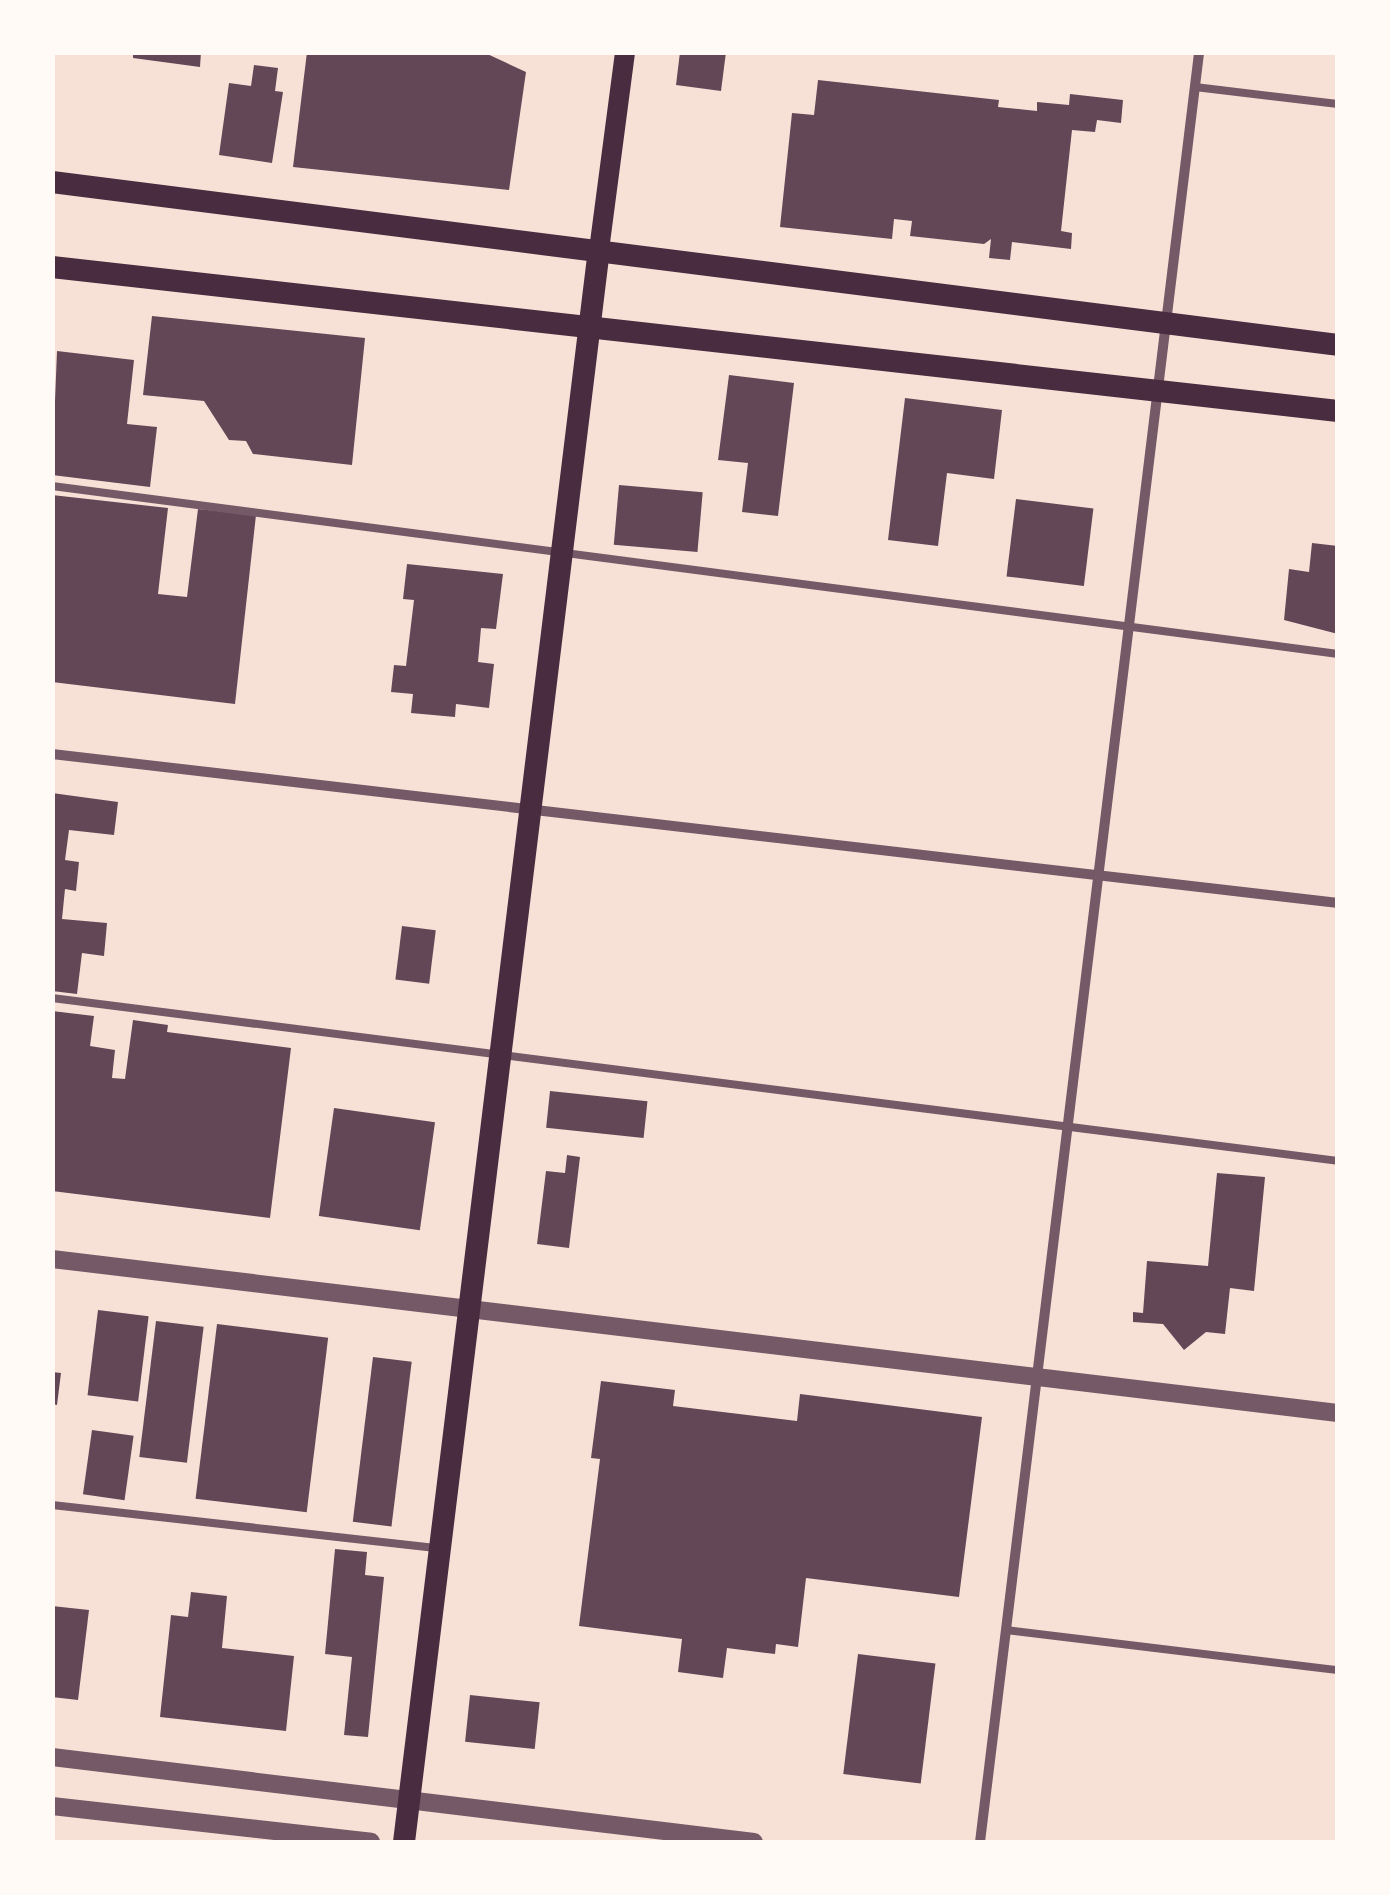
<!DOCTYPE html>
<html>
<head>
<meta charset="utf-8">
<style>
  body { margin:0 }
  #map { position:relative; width:1390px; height:1895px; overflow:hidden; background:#f7e1d7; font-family:"Libre Baskerville",serif }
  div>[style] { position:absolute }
  .building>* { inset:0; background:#644757; transform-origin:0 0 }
  .service>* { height:8px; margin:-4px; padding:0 4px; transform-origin:4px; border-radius:4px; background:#755966 }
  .minor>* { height:10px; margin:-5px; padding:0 5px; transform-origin:5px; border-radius:5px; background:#755966 }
  .tertiary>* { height:18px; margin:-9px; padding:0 9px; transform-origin:9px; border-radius:9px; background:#755966 }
  .secondary>* { height:20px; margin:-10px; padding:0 10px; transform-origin:10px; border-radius:10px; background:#4a2c40 }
  .trunk>* { height:22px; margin:-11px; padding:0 11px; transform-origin:11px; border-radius:11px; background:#4a2c40 }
  span { translate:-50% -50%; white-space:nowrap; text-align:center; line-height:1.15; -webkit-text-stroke:10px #fffaf5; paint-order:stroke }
  .frame { position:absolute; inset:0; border:55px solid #fffaf5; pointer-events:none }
</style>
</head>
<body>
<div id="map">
  <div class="building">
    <div style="clip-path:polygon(133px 52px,201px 52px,200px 67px,133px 58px)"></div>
    <div style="clip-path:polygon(307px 52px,483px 52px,526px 72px,509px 190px,293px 167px)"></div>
    <div style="clip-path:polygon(680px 52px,726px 52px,721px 91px,676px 85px)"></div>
    <div style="clip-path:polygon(254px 65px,278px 68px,275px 91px,283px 92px,272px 163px,219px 155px,229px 83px,251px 86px)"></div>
    <div style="clip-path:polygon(818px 80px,999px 100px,998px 107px,1037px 111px,1037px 102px,1069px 105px,1070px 94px,1123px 100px,1121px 123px,1097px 120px,1095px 132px,1072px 130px,1061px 231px,1072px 233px,1071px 249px,1012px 242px,1010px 260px,989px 258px,991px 239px,984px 244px,910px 236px,912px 221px,894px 219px,892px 239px,780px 227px,792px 113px,814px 115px)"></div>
    <div style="clip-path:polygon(152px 316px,365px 338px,352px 465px,253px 454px,246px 441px,229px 440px,204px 401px,143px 395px)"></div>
    <div style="clip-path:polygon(57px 351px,134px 360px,127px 424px,157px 427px,150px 487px,52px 475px)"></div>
    <div style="clip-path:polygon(729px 375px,794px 383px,778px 516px,742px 512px,748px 463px,718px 460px)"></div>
    <div style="clip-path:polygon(905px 398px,1002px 410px,994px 479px,947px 473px,938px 546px,888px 540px)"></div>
    <div style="left:619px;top:485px;width:84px;height:60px;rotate:5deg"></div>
    <div style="clip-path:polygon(52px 495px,168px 508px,158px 594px,187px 597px,198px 509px,256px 515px,235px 704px,52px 682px)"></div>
    <div style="left:1016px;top:499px;width:78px;height:78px;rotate:7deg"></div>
    <div style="clip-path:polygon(1312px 543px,1338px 546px,1338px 634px,1284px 620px,1289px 569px,1309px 572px)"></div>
    <div style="clip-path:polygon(407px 564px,503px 574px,496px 629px,481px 628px,478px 662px,494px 664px,489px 708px,456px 704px,455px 717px,411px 713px,413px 694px,391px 692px,394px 665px,406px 666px,414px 600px,403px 599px)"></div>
    <div style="clip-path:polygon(52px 793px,118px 802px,114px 835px,69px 830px,65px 860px,79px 862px,76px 891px,65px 889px,62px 919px,107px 923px,104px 956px,82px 953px,77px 994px,52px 991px)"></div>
    <div style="left:402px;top:926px;width:34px;height:54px;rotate:7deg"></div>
    <div style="clip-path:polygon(52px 1011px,94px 1016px,90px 1046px,115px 1050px,112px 1078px,125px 1079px,133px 1020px,168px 1025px,167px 1032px,291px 1048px,270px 1218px,52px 1191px)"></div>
    <div style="left:550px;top:1091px;width:98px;height:37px;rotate:6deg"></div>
    <div style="left:334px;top:1108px;width:102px;height:109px;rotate:8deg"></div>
    <div style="clip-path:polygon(567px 1155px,580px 1157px,569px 1248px,537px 1244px,546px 1171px,565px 1173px)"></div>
    <div style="clip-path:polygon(1217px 1173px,1265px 1177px,1254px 1291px,1230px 1288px,1225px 1334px,1206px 1332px,1184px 1350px,1163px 1324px,1133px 1322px,1133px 1312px,1143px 1313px,1147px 1261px,1208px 1266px)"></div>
    <div style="left:98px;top:1310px;width:51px;height:86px;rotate:7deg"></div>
    <div style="left:156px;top:1321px;width:48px;height:137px;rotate:7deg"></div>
    <div style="left:217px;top:1324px;width:112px;height:176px;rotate:7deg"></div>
    <div style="left:373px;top:1357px;width:39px;height:166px;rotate:7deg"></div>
    <div style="clip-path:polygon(52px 1372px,61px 1373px,57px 1405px,52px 1404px)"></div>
    <div style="clip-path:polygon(601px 1381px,675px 1390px,673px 1406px,797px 1421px,800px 1394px,982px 1417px,959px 1597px,806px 1578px,798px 1647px,776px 1644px,775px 1654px,727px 1648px,723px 1678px,678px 1672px,682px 1639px,579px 1626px,600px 1459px,591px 1458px)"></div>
    <div style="left:92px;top:1430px;width:42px;height:65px;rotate:8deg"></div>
    <div style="clip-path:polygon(335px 1549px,367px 1552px,365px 1575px,384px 1577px,368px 1737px,344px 1735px,352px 1657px,325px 1654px)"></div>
    <div style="clip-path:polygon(191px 1592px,227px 1596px,222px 1648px,294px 1656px,286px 1731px,160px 1717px,171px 1615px,188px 1617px)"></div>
    <div style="clip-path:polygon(52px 1606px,89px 1610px,78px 1700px,52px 1697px)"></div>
    <div style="left:858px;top:1654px;width:78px;height:121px;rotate:7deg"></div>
    <div style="left:470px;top:1695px;width:70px;height:47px;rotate:6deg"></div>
  </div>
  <div class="service">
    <div style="left:1195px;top:87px;width:144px;rotate:6.8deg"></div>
    <div style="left:52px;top:486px;width:1297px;rotate:7.44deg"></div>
    <div style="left:52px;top:998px;width:1296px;rotate:7.22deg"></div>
    <div style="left:52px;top:1505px;width:386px;rotate:6.4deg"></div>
    <div style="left:1006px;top:1630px;width:334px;rotate:6.9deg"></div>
  </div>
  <div class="minor">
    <div style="left:52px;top:754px;width:1295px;rotate:6.61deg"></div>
    <div style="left:980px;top:1842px;width:1803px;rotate:-83.02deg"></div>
  </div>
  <div class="tertiary">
    <div style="left:52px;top:1259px;width:1295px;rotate:6.83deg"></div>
    <div style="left:52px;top:1757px;width:707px;rotate:6.9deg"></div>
    <div style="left:52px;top:1806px;width:321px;rotate:6.4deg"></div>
  </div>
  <div class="secondary">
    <div style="left:599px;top:250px;width:200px;rotate:-82.5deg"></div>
  </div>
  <div class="trunk">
    <div style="left:52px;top:182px;width:1296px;rotate:7.22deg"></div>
    <div style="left:52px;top:267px;width:1294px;rotate:6.39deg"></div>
    <div style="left:404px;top:1842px;width:1604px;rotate:-83.02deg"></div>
  </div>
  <div class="frame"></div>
</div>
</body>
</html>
